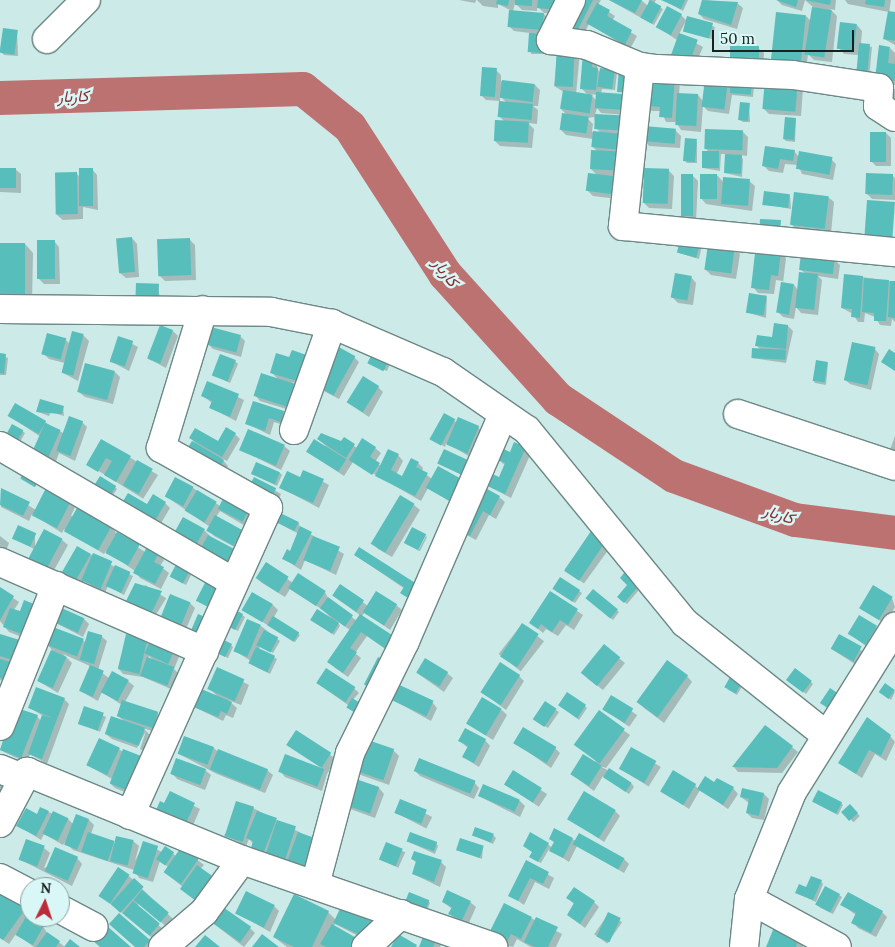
<!DOCTYPE html>
<html>
<head>
<meta charset="utf-8">
<style>
  body { margin:0 }
  #map { position:relative; width:895px; height:947px; overflow:hidden; background:#cceae8; font-family:Lora,Vazirmatn,serif }
  div>[style] { position:absolute }
  .shadow>* { inset:0; background:#0003; transform-origin:0 0 }
  .river>* { height:34px; margin:-17px; padding:0 17px; transform-origin:17px; border-radius:17px; background:#bd7272 }
  .building>* { inset:0; background:#58bebb; transform-origin:0 0 }
  .roads { filter:drop-shadow(1px 0 #6c8886) drop-shadow(-1px 0 #6c8886) drop-shadow(0 1px #6c8886) drop-shadow(0 -1px #6c8886) }
  .minor>* { height:28px; margin:-14px; padding:0 14px; transform-origin:14px; border-radius:14px; background:#fff }
  span { translate:-50% -50%; white-space:nowrap; text-align:center; line-height:1.15; -webkit-text-stroke:5px #d9f7f6; paint-order:stroke }
  .water-label { font-size:16px; color:#872c31; font-style:italic }
  .north { position:absolute; left:20px; top:877px; width:50px; height:50px; box-sizing:border-box; background:#d9f7f6; border:1px solid #8ba1a0; border-radius:50%; rotate:4deg; font-size:14px; font-weight:700; line-height:20px; text-align:center; color:#162120 }
  .north::after { content:''; display:block; margin:auto; width:18px; height:22px; background:#bc2b3a; clip-path:polygon(50% 0,100% 100%,50% 72%,0 100%) }
  .scale { position:absolute; left:712px; top:30px; width:142px; height:22px; box-sizing:border-box; border:2px solid #162120; border-top:0; padding-left:6px; font-size:15px; line-height:18px; white-space:nowrap; color:#162120; -webkit-text-stroke:4px #d9f7f6; paint-order:stroke }
</style>
</head>
<body>
<div id="map">
  <div class="shadow">
    <div style="clip-path:polygon(459px 0,476px 0,475px 3px)"></div>
    <div style="clip-path:polygon(477px 0,540px 0,564px 15px,544px 13px,537px 6px,537px 11px,522px 10px,515px 3px,513px 11px,544px 14px,549px 20px,543px 54px,531px 54px,530px 33px,514px 31px,509px 26px,510px 10px,498px 4px,498px 8px,483px 6px)"></div>
    <div style="clip-path:polygon(576px 0,601px 0,598px 5px,615px 16px,612px 21px,637px 36px,630px 49px,589px 24px,580px 41px,567px 34px)"></div>
    <div style="clip-path:polygon(609px 0,641px 0,648px 6px,649px 0,656px 0,654px 4px,663px 9px,654px 25px)"></div>
    <div style="clip-path:polygon(663px 0,688px 0,683px 11px)"></div>
    <div style="clip-path:polygon(703px 0,737px 3px,743px 8px,737px 29px,704px 19px,699px 14px)"></div>
    <div style="clip-path:polygon(777px 0,836px 0,835px 10px,830px 9px,837px 16px,832px 62px,814px 60px,808px 54px,806px 71px,778px 68px,806px 16px,812px 22px,813px 7px,805px 0,802px 11px,782px 5px)"></div>
    <div style="clip-path:polygon(845px 0,891px 0,889px 13px,895px 14px,895px 45px,884px 39px,889px 12px,848px 4px)"></div>
    <div style="clip-path:polygon(681px 15px,687px 21px,688px 18px,715px 27px,712px 39px,687px 32px,686px 21px,679px 34px,703px 47px,693px 70px,677px 40px,656px 26px)"></div>
    <div style="clip-path:polygon(857px 25px,862px 31px,861px 44px,872px 47px,869px 79px,859px 55px,844px 54px,839px 48px)"></div>
    <div style="clip-path:polygon(17px 31px,18px 56px,4px 55px,2px 53px)"></div>
    <div style="clip-path:polygon(evenodd,558px 45px,580px 52px,576px 94px,589px 96px,582px 89px,584px 53px,598px 59px,597px 69px,601px 73px,617px 73px,615px 90px,602px 89px,601px 94px,623px 95px,628px 101px,626px 115px,601px 113px,597px 108px,595px 115px,628px 117px,627px 200px,593px 196px,588px 191px,598px 176px,591px 169px,598px 152px,592px 146px,593px 139px,566px 135px,561px 130px,567px 115px,561px 109px,564px 92px,554px 86px,558px 45px,590px 94px,597px 95px,597px 101px,590px 94px,558px 45px,594px 117px,596px 128px,601px 133px,592px 132px,593px 124px,587px 118px,594px 117px)"></div>
    <div style="clip-path:polygon(731px 47px,758px 48px,764px 53px,763px 68px)"></div>
    <div style="clip-path:polygon(890px 48px,895px 53px,895px 85px,881px 84px)"></div>
    <div style="clip-path:polygon(496px 70px,501px 75px,501px 81px,535px 85px,540px 90px,538px 106px,533px 106px,538px 110px,537px 124px,528px 123px,534px 129px,532px 148px,500px 146px,495px 141px,505px 122px,499px 116px,507px 103px,500px 96px,500px 101px,486px 100px,481px 95px)"></div>
    <div style="clip-path:polygon(655px 76px,680px 83px,679px 94px,698px 95px,703px 101px,727px 83px,731px 87px,754px 84px,753px 97px,732px 95px,729px 114px,708px 111px,703px 106px,701px 132px,681px 130px,676px 122px,666px 122px,661px 111px,652px 111px,647px 105px,654px 93px)"></div>
    <div style="clip-path:polygon(798px 83px,803px 88px,801px 116px,769px 114px,764px 109px)"></div>
    <div style="clip-path:polygon(894px 89px,895px 89px,895px 115px,889px 110px)"></div>
    <div style="clip-path:polygon(749px 104px,750px 122px,743px 122px,740px 120px)"></div>
    <div style="clip-path:polygon(796px 119px,795px 142px,786px 141px,784px 139px)"></div>
    <div style="clip-path:polygon(675px 130px,681px 136px,680px 148px,649px 146px,644px 140px)"></div>
    <div style="clip-path:polygon(743px 132px,748px 137px,747px 156px,740px 155px,743px 159px,742px 177px,725px 173px,727px 154px,721px 154px,720px 171px,703px 168px,709px 152px,705px 148px)"></div>
    <div style="clip-path:polygon(886px 133px,891px 138px,891px 166px,876px 166px,871px 161px)"></div>
    <div style="clip-path:polygon(697px 141px,697px 163px,687px 163px,684px 160px)"></div>
    <div style="clip-path:polygon(794px 151px,799px 157px,831px 159px,836px 164px,833px 180px,802px 174px,798px 165px,785px 164px,783px 173px,769px 171px,764px 166px)"></div>
    <div style="clip-path:polygon(0 169px,15px 169px,21px 174px,21px 193px,0 192px)"></div>
    <div style="clip-path:polygon(92px 169px,97px 175px,98px 210px,83px 207px,83px 219px,63px 220px,57px 215px,77px 174px,80px 177px)"></div>
    <div style="clip-path:polygon(668px 170px,674px 176px,672px 209px,649px 208px,644px 203px)"></div>
    <div style="clip-path:polygon(692px 175px,698px 181px,696px 221px,686px 221px,681px 215px)"></div>
    <div style="clip-path:polygon(717px 175px,724px 183px,749px 181px,755px 186px,752px 211px,706px 204px,701px 198px)"></div>
    <div style="clip-path:polygon(892px 175px,895px 178px,895px 200px,872px 199px,866px 193px)"></div>
    <div style="clip-path:polygon(790px 195px,791px 209px,764px 204px)"></div>
    <div style="clip-path:polygon(828px 197px,834px 202px,831px 233px,797px 230px,792px 225px)"></div>
    <div style="clip-path:polygon(132px 238px,137px 244px,139px 277px,126px 278px,120px 273px)"></div>
    <div style="clip-path:polygon(190px 240px,195px 245px,196px 280px,165px 281px,160px 276px)"></div>
    <div style="clip-path:polygon(54px 241px,59px 247px,60px 284px,44px 284px,39px 279px)"></div>
    <div style="clip-path:polygon(0 244px,25px 244px,33px 253px,32px 303px,0 296px)"></div>
    <div style="clip-path:polygon(702px 245px,699px 259px,679px 253px)"></div>
    <div style="clip-path:polygon(734px 249px,740px 254px,736px 279px,711px 275px,706px 270px)"></div>
    <div style="clip-path:polygon(781px 253px,786px 258px,783px 283px,794px 285px,798px 290px,805px 273px,800px 269px,835px 260px,840px 265px,838px 279px,818px 276px,822px 280px,818px 315px,801px 313px,796px 307px,794px 319px,783px 317px,778px 312px,783px 281px,776px 280px,774px 294px,758px 293px,753px 287px,756px 254px)"></div>
    <div style="clip-path:polygon(691px 277px,696px 283px,693px 305px,678px 303px,672px 297px)"></div>
    <div style="clip-path:polygon(862px 277px,895px 282px,895px 322px,892px 319px,891px 326px,880px 325px,875px 317px,865px 313px,864px 322px,858px 322px,853px 314px,842px 308px)"></div>
    <div style="clip-path:polygon(137px 285px,158px 285px,160px 300px)"></div>
    <div style="clip-path:polygon(767px 297px,766px 318px,746px 312px)"></div>
    <div style="clip-path:polygon(788px 326px,793px 331px,786px 363px,752px 358px,761px 350px,757px 346px,774px 338px)"></div>
    <div style="clip-path:polygon(173px 331px,178px 336px,166px 368px,149px 359px)"></div>
    <div style="clip-path:polygon(83px 335px,89px 341px,78px 381px,63px 373px,65px 363px,49px 359px,43px 353px,65px 339px,70px 344px)"></div>
    <div style="clip-path:polygon(240px 336px,245px 341px,241px 357px,213px 349px,208px 344px)"></div>
    <div style="clip-path:polygon(119px 337px,138px 347px,129px 371px,110px 361px)"></div>
    <div style="clip-path:polygon(874px 348px,879px 354px,871px 390px,850px 384px,844px 379px)"></div>
    <div style="clip-path:polygon(0 355px,8px 358px,6px 375px,0 375px)"></div>
    <div style="clip-path:polygon(276px 355px,312px 389px,292px 382px,300px 390px,293px 411px,260px 401px,255px 395px,279px 380px,271px 372px)"></div>
    <div style="clip-path:polygon(354px 357px,359px 362px,339px 399px,322px 390px)"></div>
    <div style="clip-path:polygon(392px 359px,387px 371px,372px 365px)"></div>
    <div style="clip-path:polygon(235px 361px,238px 364px,230px 383px,213px 375px)"></div>
    <div style="clip-path:polygon(828px 363px,826px 385px,815px 383px,813px 380px)"></div>
    <div style="clip-path:polygon(115px 372px,120px 377px,113px 404px,85px 397px,79px 392px)"></div>
    <div style="clip-path:polygon(208px 383px,244px 400px,236px 421px,211px 408px,212px 403px,203px 396px)"></div>
    <div style="clip-path:polygon(378px 387px,383px 392px,369px 417px,348px 403px)"></div>
    <div style="clip-path:polygon(63px 407px,64px 416px,51px 412px,49px 416px,38px 412px)"></div>
    <div style="clip-path:polygon(283px 412px,289px 418px,286px 426px,274px 422px,270px 435px,247px 424px)"></div>
    <div style="clip-path:polygon(444px 415px,456px 422px,478px 427px,483px 433px,472px 458px,446px 443px,445px 447px,432px 439px)"></div>
    <div style="clip-path:polygon(9px 416px,45px 422px,63px 433px,82px 422px,87px 427px,75px 461px,59px 453px,55px 464px,40px 458px,41px 437px)"></div>
    <div style="clip-path:polygon(22px 431px,25px 433px,16px 449px,4px 441px)"></div>
    <div style="clip-path:polygon(235px 434px,240px 439px,227px 461px,221px 458px,228px 466px,221px 478px,191px 438px,219px 443px)"></div>
    <div style="clip-path:polygon(895px 436px,895px 464px,887px 458px)"></div>
    <div style="clip-path:polygon(318px 439px,341px 443px,344px 439px,357px 448px,375px 448px,381px 453px,375px 462px,381px 466px,398px 455px,403px 461px,396px 475px,402px 478px,418px 463px,423px 468px,422px 471px,433px 480px,499px 497px,505px 502px,496px 519px,489px 515px,476px 540px,461px 532px,465px 511px,428px 488px,421px 501px,353px 462px,344px 476px,308px 452px,326px 446px)"></div>
    <div style="left:102px;top:440px;width:66px;height:28px;rotate:32deg"></div>
    <div style="clip-path:polygon(284px 446px,290px 451px,281px 470px,240px 449px)"></div>
    <div style="clip-path:polygon(525px 448px,531px 453px,511px 498px,480px 482px,499px 479px,505px 465px,494px 457px)"></div>
    <div style="clip-path:polygon(445px 451px,471px 480px,439px 463px)"></div>
    <div style="clip-path:polygon(304px 471px,329px 485px,319px 508px,281px 488px,301px 479px)"></div>
    <div style="clip-path:polygon(280px 473px,282px 475px,277px 486px,252px 474px)"></div>
    <div style="clip-path:polygon(255px 479px,281px 494px,273px 511px,299px 523px,300px 528px,344px 554px,336px 575px,305px 560px,301px 570px,284px 559px,291px 553px,299px 534px,270px 519px)"></div>
    <div style="clip-path:polygon(115px 487px,117px 489px,109px 501px,95px 492px)"></div>
    <div style="clip-path:polygon(193px 488px,220px 506px,256px 512px,247px 527px,220px 511px,216px 517px,247px 536px,240px 550px,214px 536px,208px 530px,210px 527px,167px 497px)"></div>
    <div style="clip-path:polygon(1px 489px,36px 510px,70px 502px,75px 507px,71px 516px,111px 526px,116px 533px,145px 552px,147px 549px,159px 554px,164px 560px,160px 566px,169px 573px,161px 589px,140px 578px,135px 571px,106px 551px,104px 554px,64px 529px,62px 533px,32px 514px,29px 521px,1px 507px)"></div>
    <div style="clip-path:polygon(165px 503px,170px 508px,157px 530px,147px 506px)"></div>
    <div style="clip-path:polygon(414px 505px,420px 510px,392px 557px,378px 549px,373px 544px)"></div>
    <div style="clip-path:polygon(204px 530px,210px 536px,233px 573px,179px 540px)"></div>
    <div style="left:591px;top:533px;width:24px;height:45px;rotate:36deg"></div>
    <div style="clip-path:polygon(35px 534px,35px 548px,62px 540px,68px 545px,48px 581px,34px 549px,13px 538px)"></div>
    <div style="clip-path:polygon(0 536px,9px 543px,3px 559px,0 558px)"></div>
    <div style="clip-path:polygon(426px 536px,427px 537px,420px 551px,418px 551px)"></div>
    <div style="clip-path:polygon(78px 548px,133px 576px,124px 595px,108px 586px,105px 593px,84px 581px,81px 585px,63px 572px)"></div>
    <div style="clip-path:polygon(355px 555px,419px 587px,417px 604px,402px 593px,405px 589px)"></div>
    <div style="clip-path:polygon(266px 564px,293px 583px,298px 575px,325px 592px,329px 600px,357px 621px,361px 616px,334px 596px,341px 585px,369px 607px,396px 605px,402px 610px,390px 630px,365px 612px,362px 616px,395px 656px,367px 636px,355px 653px,361px 658px,348px 677px,334px 667px,350px 630px,337px 621px,340px 626px,334px 635px,314px 622px,331px 618px,323px 610px,290px 589px,285px 597px,262px 583px,257px 578px)"></div>
    <div style="clip-path:polygon(195px 567px,186px 585px,171px 577px)"></div>
    <div style="clip-path:polygon(644px 584px,627px 604px,618px 597px,629px 585px)"></div>
    <div style="left:145px;top:585px;width:25px;height:29px;rotate:32deg"></div>
    <div style="clip-path:polygon(0 589px,19px 602px,14px 610px,32px 641px,9px 632px,0 621px)"></div>
    <div style="clip-path:polygon(556px 591px,579px 591px,582px 593px,575px 603px)"></div>
    <div style="clip-path:polygon(550px 593px,583px 615px,574px 630px,566px 625px,558px 636px,546px 629px,543px 633px,531px 623px)"></div>
    <div style="clip-path:polygon(253px 594px,273px 605px,278px 610px,274px 617px,300px 635px,295px 642px,243px 610px)"></div>
    <div style="clip-path:polygon(586px 598px,617px 610px,619px 612px,613px 620px)"></div>
    <div style="clip-path:polygon(892px 598px,895px 607px,885px 624px,861px 608px)"></div>
    <div style="clip-path:polygon(190px 603px,195px 608px,182px 638px,164px 631px)"></div>
    <div style="clip-path:polygon(242px 615px,245px 617px,238px 631px,232px 628px,230px 626px)"></div>
    <div style="clip-path:polygon(84px 619px,89px 624px,83px 637px,52px 621px)"></div>
    <div style="clip-path:polygon(247px 620px,261px 626px,280px 641px,273px 653px,260px 646px,259px 649px,277px 659px,270px 674px,252px 665px,251px 661px,235px 651px)"></div>
    <div style="left:522px;top:624px;width:28px;height:38px;rotate:38deg"></div>
    <div style="clip-path:polygon(876px 627px,882px 633px,871px 650px,850px 634px)"></div>
    <div style="clip-path:polygon(0 635px,22px 665px,10px 662px,18px 670px,13px 684px,0 680px)"></div>
    <div style="clip-path:polygon(evenodd,127px 635px,181px 652px,174px 669px,179px 674px,173px 690px,143px 677px,123px 674px,118px 668px,127px 635px,149px 656px,155px 662px,148px 659px,149px 656px)"></div>
    <div style="clip-path:polygon(101px 636px,107px 641px,98px 670px,109px 678px,128px 681px,134px 686px,125px 702px,157px 713px,163px 718px,158px 733px,143px 728px,146px 731px,137px 748px,112px 739px,106px 734px,125px 722px,118px 716px,122px 705px,102px 692px,98px 701px,80px 691px,90px 666px,63px 654px,72px 663px,58px 693px,38px 681px,52px 650px,48px 645px,83px 640px,86px 643px)"></div>
    <div style="left:839px;top:636px;width:33px;height:15px;rotate:33deg"></div>
    <div style="clip-path:polygon(231px 645px,233px 647px,228px 658px,211px 650px)"></div>
    <div style="clip-path:polygon(604px 646px,625px 663px,603px 690px,587px 678px)"></div>
    <div style="clip-path:polygon(218px 669px,249px 685px,241px 705px,228px 700px,237px 708px,233px 718px,226px 715px,223px 721px,186px 703px,218px 697px,209px 688px)"></div>
    <div style="clip-path:polygon(417px 673px,447px 673px,453px 678px,444px 692px)"></div>
    <div style="clip-path:polygon(519px 676px,524px 681px,506px 710px,482px 692px)"></div>
    <div style="clip-path:polygon(687px 676px,692px 682px,664px 723px,643px 707px)"></div>
    <div style="clip-path:polygon(747px 678px,737px 695px,727px 689px)"></div>
    <div style="clip-path:polygon(790px 682px,811px 682px,813px 684px,806px 694px)"></div>
    <div style="clip-path:polygon(317px 683px,354px 688px,359px 693px,348px 705px)"></div>
    <div style="clip-path:polygon(886px 685px,895px 692px,891px 700px,883px 694px)"></div>
    <div style="clip-path:polygon(386px 696px,432px 702px,437px 708px,431px 721px)"></div>
    <div style="left:611px;top:697px;width:32px;height:14px;rotate:35deg"></div>
    <div style="clip-path:polygon(64px 699px,69px 704px,47px 764px,30px 754px,27px 763px,0 750px,11px 719px,37px 716px,41px 721px,43px 716px,30px 708px)"></div>
    <div style="clip-path:polygon(585px 706px,587px 708px,579px 720px,562px 707px)"></div>
    <div style="left:85px;top:708px;width:23px;height:16px;rotate:23deg"></div>
    <div style="clip-path:polygon(502px 710px,507px 715px,493px 740px,468px 724px)"></div>
    <div style="clip-path:polygon(556px 710px,559px 712px,548px 728px,537px 721px)"></div>
    <div style="clip-path:polygon(599px 712px,630px 735px,606px 768px,600px 766px,632px 784px,634px 787px,629px 794px,603px 776px,594px 791px,571px 774px,596px 761px,575px 744px)"></div>
    <div style="clip-path:polygon(766px 726px,798px 752px,782px 773px,738px 772px,734px 767px)"></div>
    <div style="clip-path:polygon(146px 731px,150px 735px,144px 751px,140px 749px)"></div>
    <div style="clip-path:polygon(296px 732px,336px 759px,327px 774px,322px 791px,285px 777px,280px 771px,322px 768px,288px 745px)"></div>
    <div style="clip-path:polygon(890px 736px,895px 742px,886px 761px,875px 754px,862px 778px,839px 763px)"></div>
    <div style="clip-path:polygon(485px 740px,490px 746px,479px 767px,463px 757px,468px 748px,460px 741px)"></div>
    <div style="clip-path:polygon(514px 742px,555px 748px,560px 753px,551px 768px)"></div>
    <div style="clip-path:polygon(214px 748px,218px 752px,267px 770px,273px 775px,265px 793px,217px 774px,179px 754px)"></div>
    <div style="clip-path:polygon(119px 749px,123px 752px,137px 797px,115px 788px,110px 783px,112px 779px,87px 765px)"></div>
    <div style="left:632px;top:749px;width:34px;height:23px;rotate:32deg"></div>
    <div style="clip-path:polygon(393px 750px,399px 756px,389px 785px,358px 774px,353px 769px)"></div>
    <div style="clip-path:polygon(205px 770px,211px 775px,205px 790px,177px 779px,172px 773px)"></div>
    <div style="clip-path:polygon(415px 771px,474px 782px,479px 788px,474px 799px,420px 776px)"></div>
    <div style="left:514px;top:772px;width:40px;height:15px;rotate:34deg"></div>
    <div style="clip-path:polygon(0 777px,10px 781px,0 802px)"></div>
    <div style="clip-path:polygon(348px 777px,379px 788px,384px 794px,375px 818px,345px 807px)"></div>
    <div style="clip-path:polygon(715px 784px,733px 788px,738px 794px,728px 809px,700px 790px,689px 809px,662px 791px,695px 785px,698px 789px)"></div>
    <div style="clip-path:polygon(170px 793px,200px 809px,188px 837px,165px 805px)"></div>
    <div style="clip-path:polygon(764px 794px,769px 799px,764px 820px,752px 818px,747px 813px,749px 803px,741px 797px)"></div>
    <div style="clip-path:polygon(479px 796px,520px 801px,525px 806px,520px 817px)"></div>
    <div style="left:401px;top:801px;width:35px;height:13px;rotate:27deg"></div>
    <div style="clip-path:polygon(813px 802px,841px 803px,843px 805px,838px 815px)"></div>
    <div style="left:850px;top:806px;width:14px;height:9px;rotate:45deg"></div>
    <div style="clip-path:polygon(253px 808px,301px 833px,310px 877px,270px 863px,249px 839px,246px 846px,224px 835px)"></div>
    <div style="clip-path:polygon(615px 811px,620px 816px,604px 842px,569px 818px)"></div>
    <div style="clip-path:polygon(48px 812px,68px 819px,74px 825px,89px 820px,94px 825px,91px 834px,115px 844px,133px 841px,139px 846px,135px 861px,144px 843px,162px 852px,166px 848px,176px 856px,182px 848px,204px 865px,183px 887px,164px 872px,168px 867px,160px 861px,153px 882px,139px 878px,134px 870px,73px 850px,67px 844px,71px 834px,63px 845px,44px 834px,41px 840px,18px 825px)"></div>
    <div style="clip-path:polygon(473px 835px,493px 835px,496px 838px,493px 844px)"></div>
    <div style="clip-path:polygon(551px 839px,572px 839px,624px 859px,629px 864px,624px 873px,577px 846px,569px 862px,549px 849px,541px 863px,533px 859px,533px 852px,524px 846px,548px 844px,552px 848px,555px 843px)"></div>
    <div style="clip-path:polygon(407px 841px,436px 843px,438px 846px,435px 854px)"></div>
    <div style="left:387px;top:844px;width:20px;height:17px;rotate:24deg"></div>
    <div style="clip-path:polygon(483px 847px,482px 859px,458px 850px)"></div>
    <div style="clip-path:polygon(44px 848px,50px 853px,44px 868px,77px 858px,82px 864px,72px 886px,19px 859px)"></div>
    <div style="clip-path:polygon(412px 859px,441px 862px,446px 867px,440px 887px,413px 874px,417px 863px)"></div>
    <div style="clip-path:polygon(526px 862px,554px 878px,549px 889px,535px 882px,524px 905px,510px 895px)"></div>
    <div style="clip-path:polygon(129px 876px,173px 919px,167px 927px,139px 904px,137px 906px,164px 930px,155px 940px,101px 896px)"></div>
    <div style="clip-path:polygon(821px 881px,823px 884px,816px 902px,796px 893px)"></div>
    <div style="clip-path:polygon(839px 895px,842px 897px,833px 914px,819px 907px)"></div>
    <div style="clip-path:polygon(568px 898px,594px 902px,599px 907px,585px 928px,568px 915px,575px 905px)"></div>
    <div style="clip-path:polygon(428px 901px,430px 903px,424px 918px,403px 908px)"></div>
    <div style="clip-path:polygon(345px 902px,378px 920px,368px 941px,335px 924px,333px 927px,364px 947px,287px 947px,274px 937px,328px 912px,336px 920px)"></div>
    <div style="clip-path:polygon(443px 902px,470px 902px,476px 907px,468px 925px,455px 919px,450px 914px,452px 909px)"></div>
    <div style="clip-path:polygon(842px 905px,882px 912px,887px 917px,876px 937px,858px 928px,853px 922px,856px 915px)"></div>
    <div style="clip-path:polygon(274px 906px,279px 911px,270px 932px,237px 913px)"></div>
    <div style="clip-path:polygon(25px 909px,30px 914px,28px 917px,43px 926px,47px 933px,65px 947px,34px 947px,16px 934px,9px 944px,0 938px)"></div>
    <div style="left:609px;top:913px;width:16px;height:26px;rotate:35deg"></div>
    <div style="clip-path:polygon(531px 918px,562px 934px,556px 947px,531px 947px,517px 939px,513px 947px,494px 942px)"></div>
    <div style="clip-path:polygon(210px 921px,250px 928px,255px 933px,244px 947px)"></div>
    <div style="clip-path:polygon(776px 927px,805px 942px,803px 947px,768px 947px)"></div>
    <div style="clip-path:polygon(427px 931px,443px 941px,440px 947px,420px 947px)"></div>
    <div style="clip-path:polygon(149px 941px,153px 947px,136px 947px)"></div>
  </div>
  <div class="river">
    <div style="left:0;top:98px;width:303px;rotate:-1.7deg"></div>
    <div style="left:303px;top:89px;width:60px;rotate:39deg"></div>
    <div style="left:350px;top:127px;width:175px;rotate:57.1deg"></div>
    <div style="left:445px;top:274px;width:169px;rotate:47.9deg"></div>
    <div style="left:558px;top:399px;width:139px;rotate:33.6deg"></div>
    <div style="left:674px;top:476px;width:129px;rotate:20deg"></div>
    <div style="left:795px;top:520px;width:101px;rotate:7.4deg"></div>
  </div>
  <div class="building">
    <div style="clip-path:polygon(497px 0,509px 0,508px 6px,496px 4px)"></div>
    <div style="clip-path:polygon(515px 0,532px 0,532px 6px,515px 5px)"></div>
    <div style="clip-path:polygon(538px 0,566px 0,559px 10px,537px 8px)"></div>
    <div style="clip-path:polygon(575px 0,593px 0,574px 37px,560px 29px)"></div>
    <div style="clip-path:polygon(609px 0,642px 0,635px 13px)"></div>
    <div style="left:650px;top:0;width:13px;height:20px;rotate:29deg"></div>
    <div style="clip-path:polygon(661px 0,685px 0,681px 9px)"></div>
    <div style="clip-path:polygon(702px 0,738px 2px,731px 25px,698px 14px)"></div>
    <div style="clip-path:polygon(776px 0,798px 0,796px 7px)"></div>
    <div style="clip-path:polygon(805px 0,831px 0,830px 5px)"></div>
    <div style="clip-path:polygon(866px 0,885px 0,884px 7px,865px 4px)"></div>
    <div style="clip-path:polygon(597px 3px,610px 10px,607px 16px,632px 30px,625px 45px,586px 23px)"></div>
    <div style="left:667px;top:6px;width:17px;height:24px;rotate:28deg"></div>
    <div style="left:812px;top:7px;width:20px;height:48px;rotate:9deg"></div>
    <div style="left:509px;top:10px;width:35px;height:17px;rotate:5deg"></div>
    <div style="clip-path:polygon(888px 11px,895px 12px,895px 41px,883px 39px)"></div>
    <div style="left:776px;top:12px;width:30px;height:51px;rotate:6deg"></div>
    <div style="left:687px;top:16px;width:27px;height:16px;rotate:15deg"></div>
    <div style="left:840px;top:22px;width:17px;height:27px;rotate:7deg"></div>
    <div style="left:3px;top:28px;width:15px;height:25px;rotate:8deg"></div>
    <div style="left:529px;top:33px;width:14px;height:19px;rotate:4deg"></div>
    <div style="left:679px;top:33px;width:20px;height:27px;rotate:20deg"></div>
    <div style="left:859px;top:43px;width:11px;height:34px;rotate:5deg"></div>
    <div style="left:557px;top:44px;width:18px;height:42px;rotate:3deg"></div>
    <div style="clip-path:polygon(879px 45px,890px 47px,888px 63px,895px 64px,895px 81px,875px 79px)"></div>
    <div style="left:730px;top:46px;width:29px;height:17px"></div>
    <div style="clip-path:polygon(583px 52px,593px 53px,592px 67px,598px 68px,596px 90px,580px 89px)"></div>
    <div style="left:482px;top:67px;width:15px;height:29px;rotate:4deg"></div>
    <div style="left:600px;top:68px;width:15px;height:19px;rotate:8deg"></div>
    <div style="left:619px;top:69px;width:12px;height:23px;rotate:5deg"></div>
    <div style="clip-path:polygon(654px 75px,675px 76px,672px 118px,659px 117px,660px 107px,645px 106px,646px 91px,652px 91px)"></div>
    <div style="left:705px;top:79px;width:23px;height:28px;rotate:7deg"></div>
    <div style="left:731px;top:79px;width:21px;height:14px;rotate:5deg"></div>
    <div style="left:765px;top:79px;width:33px;height:30px;rotate:5deg"></div>
    <div style="left:502px;top:80px;width:33px;height:18px;rotate:7deg"></div>
    <div style="left:563px;top:90px;width:30px;height:19px;rotate:9deg"></div>
    <div style="left:596px;top:92px;width:27px;height:16px;rotate:4deg"></div>
    <div style="left:677px;top:93px;width:21px;height:32px;rotate:3deg"></div>
    <div style="left:499px;top:101px;width:34px;height:16px;rotate:5deg"></div>
    <div style="left:740px;top:102px;width:10px;height:18px;rotate:6deg"></div>
    <div style="left:562px;top:113px;width:27px;height:17px;rotate:8deg"></div>
    <div style="left:595px;top:114px;width:34px;height:15px;rotate:3deg"></div>
    <div style="left:785px;top:117px;width:11px;height:22px;rotate:5deg"></div>
    <div style="left:495px;top:120px;width:34px;height:21px;rotate:3deg"></div>
    <div style="left:644px;top:126px;width:32px;height:15px;rotate:5deg"></div>
    <div style="left:705px;top:129px;width:38px;height:20px;rotate:2deg"></div>
    <div style="left:593px;top:131px;width:29px;height:16px;rotate:6deg"></div>
    <div style="left:870px;top:132px;width:16px;height:30px"></div>
    <div style="left:685px;top:138px;width:12px;height:23px;rotate:5deg"></div>
    <div style="clip-path:polygon(765px 146px,795px 150px,793px 161px,780px 159px,778px 169px,762px 166px)"></div>
    <div style="left:591px;top:150px;width:33px;height:19px;rotate:3deg"></div>
    <div style="left:702px;top:151px;width:17px;height:17px"></div>
    <div style="left:799px;top:151px;width:34px;height:18px;rotate:10deg"></div>
    <div style="left:725px;top:154px;width:17px;height:19px;rotate:3deg"></div>
    <div style="left:0;top:168px;width:16px;height:20px"></div>
    <div style="left:79px;top:168px;width:14px;height:38px"></div>
    <div style="left:644px;top:168px;width:25px;height:35px;rotate:2deg"></div>
    <div style="left:77px;top:172px;width:42px;height:22px;rotate:89deg"></div>
    <div style="left:588px;top:173px;width:35px;height:18px;rotate:7deg"></div>
    <div style="left:866px;top:173px;width:27px;height:21px;rotate:2deg"></div>
    <div style="left:681px;top:174px;width:12px;height:42px"></div>
    <div style="left:700px;top:174px;width:17px;height:25px"></div>
    <div style="left:723px;top:177px;width:27px;height:27px;rotate:4deg"></div>
    <div style="left:764px;top:191px;width:26px;height:14px;rotate:7deg"></div>
    <div style="left:794px;top:192px;width:35px;height:33px;rotate:7deg"></div>
    <div style="left:867px;top:200px;width:28px;height:39px;rotate:4deg"></div>
    <div style="left:760px;top:219px;width:21px;height:11px;rotate:3deg"></div>
    <div style="left:132px;top:237px;width:35px;height:16px;rotate:85deg"></div>
    <div style="left:681px;top:237px;width:20px;height:16px;rotate:15deg"></div>
    <div style="left:190px;top:238px;width:37px;height:33px;rotate:88deg"></div>
    <div style="left:55px;top:240px;width:39px;height:18px;rotate:90deg"></div>
    <div style="left:0;top:243px;width:25px;height:52px"></div>
    <div style="left:708px;top:244px;width:27px;height:26px;rotate:8deg"></div>
    <div style="clip-path:polygon(769px 250px,781px 251px,778px 276px,771px 275px,769px 290px,751px 288px,755px 253px,768px 255px)"></div>
    <div style="left:801px;top:254px;width:34px;height:16px;rotate:7deg"></div>
    <div style="left:799px;top:272px;width:19px;height:36px;rotate:6deg"></div>
    <div style="left:675px;top:273px;width:17px;height:25px;rotate:10deg"></div>
    <div style="clip-path:polygon(844px 274px,863px 276px,860px 318px,851px 317px,852px 309px,841px 308px)"></div>
    <div style="clip-path:polygon(864px 278px,889px 280px,886px 321px,874px 321px,874px 313px,862px 312px)"></div>
    <div style="clip-path:polygon(890px 281px,895px 281px,895px 318px,888px 317px)"></div>
    <div style="left:781px;top:282px;width:13px;height:31px;rotate:9deg"></div>
    <div style="left:136px;top:283px;width:23px;height:14px;rotate:2deg"></div>
    <div style="left:749px;top:293px;width:18px;height:20px;rotate:9deg"></div>
    <div style="clip-path:polygon(774px 323px,788px 325px,786px 349px,755px 346px,757px 335px,772px 337px)"></div>
    <div style="left:160px;top:325px;width:14px;height:36px;rotate:21deg"></div>
    <div style="left:211px;top:327px;width:31px;height:18px;rotate:15deg"></div>
    <div style="left:72px;top:331px;width:12px;height:43px;rotate:14deg"></div>
    <div style="left:47px;top:333px;width:20px;height:22px;rotate:15deg"></div>
    <div style="left:118px;top:336px;width:16px;height:27px;rotate:18deg"></div>
    <div style="left:852px;top:342px;width:24px;height:39px;rotate:12deg"></div>
    <div style="left:337px;top:346px;width:21px;height:45px;rotate:29deg"></div>
    <div style="left:375px;top:348px;width:18px;height:17px;rotate:27deg"></div>
    <div style="left:752px;top:348px;width:34px;height:10px;rotate:3deg"></div>
    <div style="clip-path:polygon(889px 349px,895px 353px,895px 371px,881px 362px)"></div>
    <div style="clip-path:polygon(292px 350px,315px 358px,307px 384px,270px 373px,276px 353px,289px 357px)"></div>
    <div style="clip-path:polygon(0 353px,6px 354px,4px 374px,0 373px)"></div>
    <div style="left:220px;top:354px;width:17px;height:23px;rotate:21deg"></div>
    <div style="left:816px;top:360px;width:12px;height:21px;rotate:9deg"></div>
    <div style="left:85px;top:363px;width:31px;height:30px;rotate:15deg"></div>
    <div style="left:261px;top:373px;width:36px;height:24px;rotate:18deg"></div>
    <div style="left:363px;top:376px;width:19px;height:31px;rotate:32deg"></div>
    <div style="clip-path:polygon(207px 381px,239px 394px,230px 417px,209px 408px,212px 401px,201px 396px)"></div>
    <div style="clip-path:polygon(40px 399px,64px 406px,62px 414px,36px 412px)"></div>
    <div style="clip-path:polygon(253px 401px,284px 411px,281px 422px,269px 418px,265px 431px,245px 424px)"></div>
    <div style="left:15px;top:403px;width:36px;height:15px;rotate:30deg"></div>
    <div style="left:444px;top:413px;width:13px;height:30px;rotate:29deg"></div>
    <div style="left:69px;top:416px;width:15px;height:37px;rotate:20deg"></div>
    <div style="left:458px;top:417px;width:23px;height:30px;rotate:23deg"></div>
    <div style="left:45px;top:423px;width:17px;height:32px;rotate:24deg"></div>
    <div style="left:12px;top:424px;width:13px;height:21px;rotate:29deg"></div>
    <div style="clip-path:polygon(226px 427px,236px 433px,222px 457px,189px 438px,195px 428px,218px 441px)"></div>
    <div style="left:248px;top:429px;width:40px;height:23px;rotate:23deg"></div>
    <div style="clip-path:polygon(321px 433px,341px 441px,344px 437px,355px 444px,346px 458px,317px 439px)"></div>
    <div style="clip-path:polygon(362px 438px,376px 447px,370px 457px,380px 463px,372px 475px,349px 460px)"></div>
    <div style="clip-path:polygon(101px 439px,131px 456px,116px 482px,104px 475px,112px 461px,106px 458px,98px 472px,86px 465px)"></div>
    <div style="left:314px;top:439px;width:38px;height:15px;rotate:32deg"></div>
    <div style="clip-path:polygon(192px 441px,224px 460px,216px 474px,187px 449px)"></div>
    <div style="clip-path:polygon(514px 442px,526px 447px,505px 494px,479px 482px,484px 470px,499px 477px,505px 463px,492px 457px,497px 446px,510px 452px)"></div>
    <div style="clip-path:polygon(388px 449px,399px 454px,391px 470px,402px 476px,411px 458px,419px 462px,416px 467px,428px 473px,415px 496px,375px 476px)"></div>
    <div style="left:444px;top:449px;width:31px;height:16px;rotate:25deg"></div>
    <div style="left:137px;top:460px;width:18px;height:29px;rotate:29deg"></div>
    <div style="left:256px;top:462px;width:26px;height:13px;rotate:23deg"></div>
    <div style="left:29px;top:464px;width:17px;height:17px;rotate:31deg"></div>
    <div style="left:438px;top:466px;width:37px;height:25px;rotate:29deg"></div>
    <div style="clip-path:polygon(303px 470px,324px 479px,313px 503px,279px 488px,287px 471px,300px 477px)"></div>
    <div style="left:100px;top:476px;width:19px;height:17px;rotate:32deg"></div>
    <div style="left:175px;top:477px;width:21px;height:22px;rotate:28deg"></div>
    <div style="left:254px;top:477px;width:25px;height:19px;rotate:27deg"></div>
    <div style="clip-path:polygon(478px 484px,500px 496px,490px 515px,483px 511px,470px 536px,455px 527px)"></div>
    <div style="clip-path:polygon(1px 488px,30px 502px,23px 516px,0 505px)"></div>
    <div style="left:46px;top:488px;width:28px;height:31px;rotate:27deg"></div>
    <div style="left:197px;top:490px;width:23px;height:24px;rotate:31deg"></div>
    <div style="clip-path:polygon(128px 493px,147px 504px,153px 494px,166px 502px,152px 526px,120px 506px)"></div>
    <div style="left:226px;top:493px;width:28px;height:18px;rotate:27deg"></div>
    <div style="left:400px;top:495px;width:17px;height:57px;rotate:31deg"></div>
    <div style="left:78px;top:506px;width:39px;height:29px;rotate:29deg"></div>
    <div style="left:270px;top:508px;width:32px;height:10px;rotate:26deg"></div>
    <div style="left:215px;top:515px;width:31px;height:18px;rotate:29deg"></div>
    <div style="left:183px;top:517px;width:25px;height:21px;rotate:29deg"></div>
    <div style="left:18px;top:525px;width:20px;height:15px;rotate:24deg"></div>
    <div style="clip-path:polygon(300px 526px,312px 532px,295px 565px,282px 559px,287px 549px,290px 551px)"></div>
    <div style="left:412px;top:527px;width:16px;height:18px;rotate:27deg"></div>
    <div style="left:44px;top:529px;width:21px;height:43px;rotate:28deg"></div>
    <div style="left:591px;top:531px;width:18px;height:48px;rotate:34deg"></div>
    <div style="left:117px;top:532px;width:26px;height:24px;rotate:29deg"></div>
    <div style="left:208px;top:535px;width:34px;height:20px;rotate:28deg"></div>
    <div style="left:313px;top:536px;width:29px;height:26px;rotate:22deg"></div>
    <div style="left:77px;top:546px;width:16px;height:30px;rotate:30deg"></div>
    <div style="clip-path:polygon(147px 547px,159px 553px,154px 562px,164px 567px,155px 584px,133px 573px)"></div>
    <div style="clip-path:polygon(359px 547px,420px 586px,411px 600px,400px 593px,404px 587px,354px 555px)"></div>
    <div style="left:93px;top:553px;width:21px;height:30px;rotate:23deg"></div>
    <div style="left:180px;top:557px;width:15px;height:22px;rotate:28deg"></div>
    <div style="left:266px;top:562px;width:27px;height:19px;rotate:33deg"></div>
    <div style="left:115px;top:565px;width:17px;height:23px;rotate:24deg"></div>
    <div style="clip-path:polygon(628px 568px,643px 581px,624px 603px,617px 597px,627px 585px,620px 578px)"></div>
    <div style="left:298px;top:573px;width:33px;height:18px;rotate:33deg"></div>
    <div style="left:209px;top:575px;width:16px;height:29px;rotate:27deg"></div>
    <div style="left:560px;top:577px;width:24px;height:14px;rotate:33deg"></div>
    <div style="clip-path:polygon(135px 583px,162px 591px,149px 618px,124px 605px)"></div>
    <div style="left:340px;top:584px;width:29px;height:14px;rotate:34deg"></div>
    <div style="left:873px;top:585px;width:23px;height:27px;rotate:31deg"></div>
    <div style="clip-path:polygon(0 587px,14px 596px,0 620px)"></div>
    <div style="left:593px;top:589px;width:32px;height:12px;rotate:39deg"></div>
    <div style="left:376px;top:591px;width:25px;height:25px;rotate:32deg"></div>
    <div style="clip-path:polygon(550px 591px,578px 609px,568px 625px,560px 620px,552px 632px,541px 624px,538px 629px,529px 623px)"></div>
    <div style="left:252px;top:592px;width:24px;height:21px;rotate:30deg"></div>
    <div style="left:170px;top:594px;width:22px;height:35px;rotate:22deg"></div>
    <div style="left:328px;top:597px;width:31px;height:14px;rotate:36deg"></div>
    <div style="clip-path:polygon(24px 600px,39px 606px,27px 636px,3px 627px,10px 608px,20px 611px)"></div>
    <div style="left:57px;top:606px;width:30px;height:16px;rotate:24deg"></div>
    <div style="clip-path:polygon(228px 606px,243px 614px,235px 630px,228px 626px)"></div>
    <div style="left:317px;top:609px;width:26px;height:13px;rotate:32deg"></div>
    <div style="left:198px;top:614px;width:15px;height:24px;rotate:23deg"></div>
    <div style="clip-path:polygon(360px 614px,398px 639px,389px 651px,361px 632px,350px 648px,357px 652px,343px 673px,327px 662px)"></div>
    <div style="left:859px;top:615px;width:21px;height:22px;rotate:31deg"></div>
    <div style="left:273px;top:616px;width:31px;height:11px;rotate:32deg"></div>
    <div style="left:247px;top:619px;width:15px;height:35px;rotate:23deg"></div>
    <div style="left:522px;top:623px;width:20px;height:40px;rotate:33deg"></div>
    <div style="left:53px;top:627px;width:33px;height:19px;rotate:21deg"></div>
    <div style="left:264px;top:630px;width:16px;height:17px;rotate:27deg"></div>
    <div style="left:88px;top:631px;width:15px;height:30px;rotate:16deg"></div>
    <div style="clip-path:polygon(0 634px,23px 641px,16px 661px,0 656px)"></div>
    <div style="left:126px;top:634px;width:22px;height:36px;rotate:13deg"></div>
    <div style="left:839px;top:634px;width:26px;height:17px;rotate:29deg"></div>
    <div style="left:153px;top:635px;width:26px;height:20px;rotate:25deg"></div>
    <div style="clip-path:polygon(224px 640px,232px 644px,225px 657px,207px 648px,210px 641px,221px 647px)"></div>
    <div style="left:604px;top:644px;width:21px;height:37px;rotate:39deg"></div>
    <div style="left:256px;top:647px;width:21px;height:18px;rotate:25deg"></div>
    <div style="left:51px;top:650px;width:17px;height:34px;rotate:24deg"></div>
    <div style="left:147px;top:657px;width:29px;height:20px;rotate:20deg"></div>
    <div style="left:378px;top:657px;width:11px;height:31px;rotate:27deg"></div>
    <div style="left:425px;top:658px;width:27px;height:17px;rotate:31deg"></div>
    <div style="clip-path:polygon(0 659px,13px 663px,8px 680px,0 678px)"></div>
    <div style="left:667px;top:660px;width:26px;height:52px;rotate:36deg"></div>
    <div style="left:500px;top:662px;width:24px;height:36px;rotate:33deg"></div>
    <div style="left:90px;top:665px;width:15px;height:28px;rotate:23deg"></div>
    <div style="left:217px;top:667px;width:30px;height:24px;rotate:24deg"></div>
    <div style="left:326px;top:668px;width:35px;height:18px;rotate:33deg"></div>
    <div style="left:735px;top:668px;width:13px;height:22px;rotate:29deg"></div>
    <div style="left:795px;top:668px;width:21px;height:15px;rotate:37deg"></div>
    <div style="left:112px;top:671px;width:19px;height:24px;rotate:28deg"></div>
    <div style="left:391px;top:681px;width:47px;height:17px;rotate:25deg"></div>
    <div style="left:885px;top:683px;width:12px;height:11px;rotate:35deg"></div>
    <div style="clip-path:polygon(192px 685px,232px 702px,227px 714px,221px 711px,218px 717px,184px 703px)"></div>
    <div style="clip-path:polygon(36px 687px,65px 698px,42px 759px,28px 754px,42px 715px,53px 718px,28px 708px)"></div>
    <div style="left:830px;top:688px;width:11px;height:18px;rotate:34deg"></div>
    <div style="left:567px;top:692px;width:23px;height:16px;rotate:34deg"></div>
    <div style="left:611px;top:695px;width:26px;height:17px;rotate:31deg"></div>
    <div style="left:482px;top:697px;width:23px;height:31px;rotate:31deg"></div>
    <div style="left:352px;top:698px;width:17px;height:11px;rotate:31deg"></div>
    <div style="left:122px;top:700px;width:38px;height:17px;rotate:18deg"></div>
    <div style="left:545px;top:701px;width:14px;height:22px;rotate:34deg"></div>
    <div style="left:84px;top:706px;width:21px;height:19px;rotate:19deg"></div>
    <div style="clip-path:polygon(20px 709px,38px 715px,21px 758px,0 750px,10px 718px)"></div>
    <div style="left:599px;top:710px;width:32px;height:43px;rotate:36deg"></div>
    <div style="left:111px;top:716px;width:36px;height:19px;rotate:19deg"></div>
    <div style="clip-path:polygon(867px 717px,891px 735px,881px 756px,869px 750px,856px 774px,838px 763px)"></div>
    <div style="clip-path:polygon(765px 725px,793px 746px,777px 768px,732px 767px)"></div>
    <div style="left:523px;top:727px;width:39px;height:19px;rotate:31deg"></div>
    <div style="clip-path:polygon(465px 728px,486px 739px,474px 763px,462px 757px,468px 746px,458px 741px)"></div>
    <div style="left:296px;top:730px;width:42px;height:18px;rotate:33deg"></div>
    <div style="left:184px;top:736px;width:32px;height:19px;rotate:20deg"></div>
    <div style="left:99px;top:738px;width:23px;height:30px;rotate:25deg"></div>
    <div style="left:362px;top:738px;width:34px;height:33px;rotate:19deg"></div>
    <div style="left:631px;top:747px;width:29px;height:25px;rotate:29deg"></div>
    <div style="left:123px;top:749px;width:25px;height:37px;rotate:21deg"></div>
    <div style="left:218px;top:749px;width:54px;height:22px;rotate:22deg"></div>
    <div style="left:285px;top:754px;width:42px;height:19px;rotate:21deg"></div>
    <div style="left:583px;top:754px;width:22px;height:24px;rotate:32deg"></div>
    <div style="left:176px;top:758px;width:32px;height:17px;rotate:20deg"></div>
    <div style="left:419px;top:758px;width:61px;height:14px;rotate:22deg"></div>
    <div style="left:609px;top:768px;width:27px;height:11px;rotate:33deg"></div>
    <div style="left:513px;top:770px;width:34px;height:17px;rotate:32deg"></div>
    <div style="left:673px;top:770px;width:27px;height:25px;rotate:31deg"></div>
    <div style="left:347px;top:776px;width:34px;height:28px;rotate:19deg"></div>
    <div style="clip-path:polygon(705px 776px,714px 782px,717px 778px,734px 787px,723px 805px,697px 789px)"></div>
    <div style="left:483px;top:784px;width:40px;height:13px;rotate:23deg"></div>
    <div style="clip-path:polygon(742px 788px,764px 793px,759px 816px,746px 813px,749px 799px,740px 797px)"></div>
    <div style="left:818px;top:790px;width:27px;height:13px;rotate:27deg"></div>
    <div style="clip-path:polygon(170px 791px,195px 803px,182px 832px,152px 819px,160px 801px,164px 803px)"></div>
    <div style="left:584px;top:791px;width:37px;height:33px;rotate:31deg"></div>
    <div style="left:400px;top:799px;width:29px;height:15px;rotate:22deg"></div>
    <div style="left:236px;top:801px;width:19px;height:37px;rotate:18deg"></div>
    <div style="left:850px;top:804px;width:12px;height:12px;rotate:48deg"></div>
    <div style="clip-path:polygon(40px 807px,49px 811px,36px 836px,16px 826px,26px 808px,37px 814px)"></div>
    <div style="left:53px;top:811px;width:17px;height:25px;rotate:25deg"></div>
    <div style="clip-path:polygon(257px 811px,277px 818px,261px 859px,249px 855px,253px 841px,246px 838px)"></div>
    <div style="left:76px;top:814px;width:14px;height:33px;rotate:21deg"></div>
    <div style="left:277px;top:820px;width:20px;height:40px;rotate:18deg"></div>
    <div style="left:475px;top:827px;width:20px;height:9px;rotate:20deg"></div>
    <div style="clip-path:polygon(554px 828px,573px 838px,563px 858px,549px 851px,554px 842px,549px 839px)"></div>
    <div style="left:88px;top:832px;width:28px;height:21px;rotate:19deg"></div>
    <div style="left:298px;top:832px;width:20px;height:36px;rotate:20deg"></div>
    <div style="left:410px;top:832px;width:29px;height:10px;rotate:20deg"></div>
    <div style="clip-path:polygon(530px 832px,549px 843px,538px 862px,529px 857px,532px 852px,523px 846px)"></div>
    <div style="left:579px;top:833px;width:52px;height:13px;rotate:29deg"></div>
    <div style="left:116px;top:836px;width:18px;height:26px;rotate:13deg"></div>
    <div style="left:460px;top:838px;width:25px;height:13px;rotate:18deg"></div>
    <div style="left:26px;top:839px;width:20px;height:22px;rotate:20deg"></div>
    <div style="left:143px;top:841px;width:16px;height:34px;rotate:18deg"></div>
    <div style="left:386px;top:842px;width:18px;height:19px;rotate:22deg"></div>
    <div style="left:165px;top:846px;width:11px;height:16px;rotate:34deg"></div>
    <div style="left:182px;top:846px;width:21px;height:32px;rotate:35deg"></div>
    <div style="left:55px;top:847px;width:25px;height:26px;rotate:23deg"></div>
    <div style="clip-path:polygon(414px 851px,442px 860px,434px 882px,412px 874px,416px 861px,411px 859px)"></div>
    <div style="clip-path:polygon(526px 860px,549px 872px,543px 884px,530px 878px,518px 901px,508px 896px)"></div>
    <div style="clip-path:polygon(197px 865px,215px 878px,204px 907px,180px 889px)"></div>
    <div style="left:118px;top:867px;width:14px;height:35px;rotate:34deg"></div>
    <div style="clip-path:polygon(811px 876px,822px 880px,813px 900px,795px 893px,799px 884px,806px 887px)"></div>
    <div style="left:134px;top:878px;width:13px;height:35px;rotate:42deg"></div>
    <div style="left:825px;top:886px;width:17px;height:21px;rotate:28deg"></div>
    <div style="clip-path:polygon(574px 887px,595px 901px,580px 924px,567px 915px,574px 903px,566px 898px)"></div>
    <div style="left:142px;top:890px;width:35px;height:13px;rotate:40deg"></div>
    <div style="clip-path:polygon(447px 890px,471px 901px,462px 920px,448px 914px,452px 907px,442px 902px)"></div>
    <div style="clip-path:polygon(0 891px,26px 908px,3px 940px,0 938px)"></div>
    <div style="left:246px;top:891px;width:32px;height:25px;rotate:26deg"></div>
    <div style="left:409px;top:892px;width:22px;height:18px;rotate:22deg"></div>
    <div style="clip-path:polygon(848px 892px,883px 911px,871px 933px,851px 923px,856px 913px,840px 905px)"></div>
    <div style="clip-path:polygon(294px 894px,329px 911px,312px 947px,294px 947px,273px 937px)"></div>
    <div style="left:344px;top:900px;width:33px;height:25px;rotate:25deg"></div>
    <div style="left:133px;top:901px;width:35px;height:16px;rotate:40deg"></div>
    <div style="clip-path:polygon(504px 903px,532px 917px,521px 939px,511px 934px,505px 946px,487px 937px)"></div>
    <div style="left:220px;top:905px;width:38px;height:19px;rotate:35deg"></div>
    <div style="left:608px;top:912px;width:14px;height:27px;rotate:25deg"></div>
    <div style="clip-path:polygon(119px 913px,150px 940px,144px 947px,135px 947px,109px 924px)"></div>
    <div style="left:27px;top:915px;width:20px;height:23px;rotate:30deg"></div>
    <div style="clip-path:polygon(536px 917px,558px 927px,548px 947px,535px 947px,524px 942px)"></div>
    <div style="clip-path:polygon(332px 924px,360px 940px,356px 947px,326px 947px,320px 944px)"></div>
    <div style="clip-path:polygon(775px 925px,800px 935px,796px 947px,766px 947px)"></div>
    <div style="clip-path:polygon(107px 926px,131px 947px,100px 947px,93px 941px)"></div>
    <div style="clip-path:polygon(426px 929px,438px 934px,433px 947px,419px 947px)"></div>
    <div style="clip-path:polygon(47px 932px,60px 941px,56px 947px,36px 947px)"></div>
    <div style="clip-path:polygon(262px 934px,279px 947px,252px 947px)"></div>
    <div style="clip-path:polygon(398px 934px,417px 945px,416px 947px,391px 947px)"></div>
    <div style="clip-path:polygon(205px 935px,220px 947px,195px 947px)"></div>
    <div style="clip-path:polygon(70px 939px,80px 947px,64px 947px)"></div>
  </div>
  <div class="roads">
    <div class="minor">
      <div style="left:571px;top:0;width:45px;rotate:116.6deg"></div>
      <div style="left:551px;top:40px;width:36px;rotate:8deg"></div>
      <div style="left:587px;top:45px;width:57px;rotate:22.5deg"></div>
      <div style="left:640px;top:67px;width:17px;rotate:7deg"></div>
      <div style="left:657px;top:69px;width:136px;rotate:2.5deg"></div>
      <div style="left:793px;top:75px;width:87px;rotate:8.6deg"></div>
      <div style="left:879px;top:88px;width:18px;rotate:93deg"></div>
      <div style="left:878px;top:106px;width:20px;rotate:33deg"></div>
      <div style="left:47px;top:39px;width:55px;rotate:-45deg"></div>
      <div style="left:640px;top:67px;width:160px;rotate:96.1deg"></div>
      <div style="left:623px;top:226px;width:273px;rotate:5.5deg"></div>
      <div style="left:0;top:309px;width:271px;rotate:0.6deg"></div>
      <div style="left:271px;top:312px;width:62px;rotate:11.1deg"></div>
      <div style="left:332px;top:324px;width:121px;rotate:23.4deg"></div>
      <div style="left:443px;top:372px;width:102px;rotate:34.6deg"></div>
      <div style="left:527px;top:430px;width:249px;rotate:50.7deg"></div>
      <div style="left:685px;top:623px;width:180px;rotate:38.5deg"></div>
      <div style="left:738px;top:414px;width:165px;rotate:18.3deg"></div>
      <div style="left:294px;top:430px;width:113px;rotate:-70.3deg"></div>
      <div style="left:0;top:446px;width:271px;rotate:30.2deg"></div>
      <div style="left:0;top:562px;width:223px;rotate:23.6deg"></div>
      <div style="left:0;top:726px;width:151px;rotate:-68.2deg"></div>
      <div style="left:0;top:769px;width:22px;rotate:22deg"></div>
      <div style="left:20px;top:777px;width:9px;rotate:-36deg"></div>
      <div style="left:27px;top:772px;width:232px;rotate:22.3deg"></div>
      <div style="left:242px;top:860px;width:266px;rotate:19.1deg"></div>
      <div style="left:130px;top:815px;width:337px;rotate:-65.8deg"></div>
      <div style="left:268px;top:508px;width:123px;rotate:-150.7deg"></div>
      <div style="left:161px;top:448px;width:144px;rotate:-73.1deg"></div>
      <div style="left:0;top:823px;width:58px;rotate:-62.1deg"></div>
      <div style="left:0;top:878px;width:34px;rotate:28deg"></div>
      <div style="left:315px;top:885px;width:137px;rotate:-75.1deg"></div>
      <div style="left:350px;top:753px;width:125px;rotate:-63.8deg"></div>
      <div style="left:405px;top:641px;width:246px;rotate:-66.6deg"></div>
      <div style="left:749px;top:899px;width:100px;rotate:28.6deg"></div>
      <div style="left:60px;top:909px;width:38px;rotate:28deg"></div>
      <div style="left:163px;top:947px;width:54px;rotate:-40.5deg"></div>
      <div style="left:204px;top:912px;width:64px;rotate:-53.8deg"></div>
      <div style="left:366px;top:947px;width:48px;rotate:-43.3deg"></div>
      <div style="left:744px;top:947px;width:48px;rotate:-84.1deg"></div>
      <div style="left:749px;top:899px;width:115px;rotate:-68.1deg"></div>
      <div style="left:792px;top:792px;width:195px;rotate:-58deg"></div>
    </div>
  </div>
  <div class="water-label">
    <span style="left:73px;top:96px;rotate:-2deg">کاربار</span>
    <span style="left:446px;top:272px;rotate:53deg">کاربار</span>
    <span style="left:779px;top:514px;rotate:18deg">کاربار</span>
  </div>
  <div class="north">N</div>
  <div class="scale">50 m</div>
</div>
</body>
</html>
